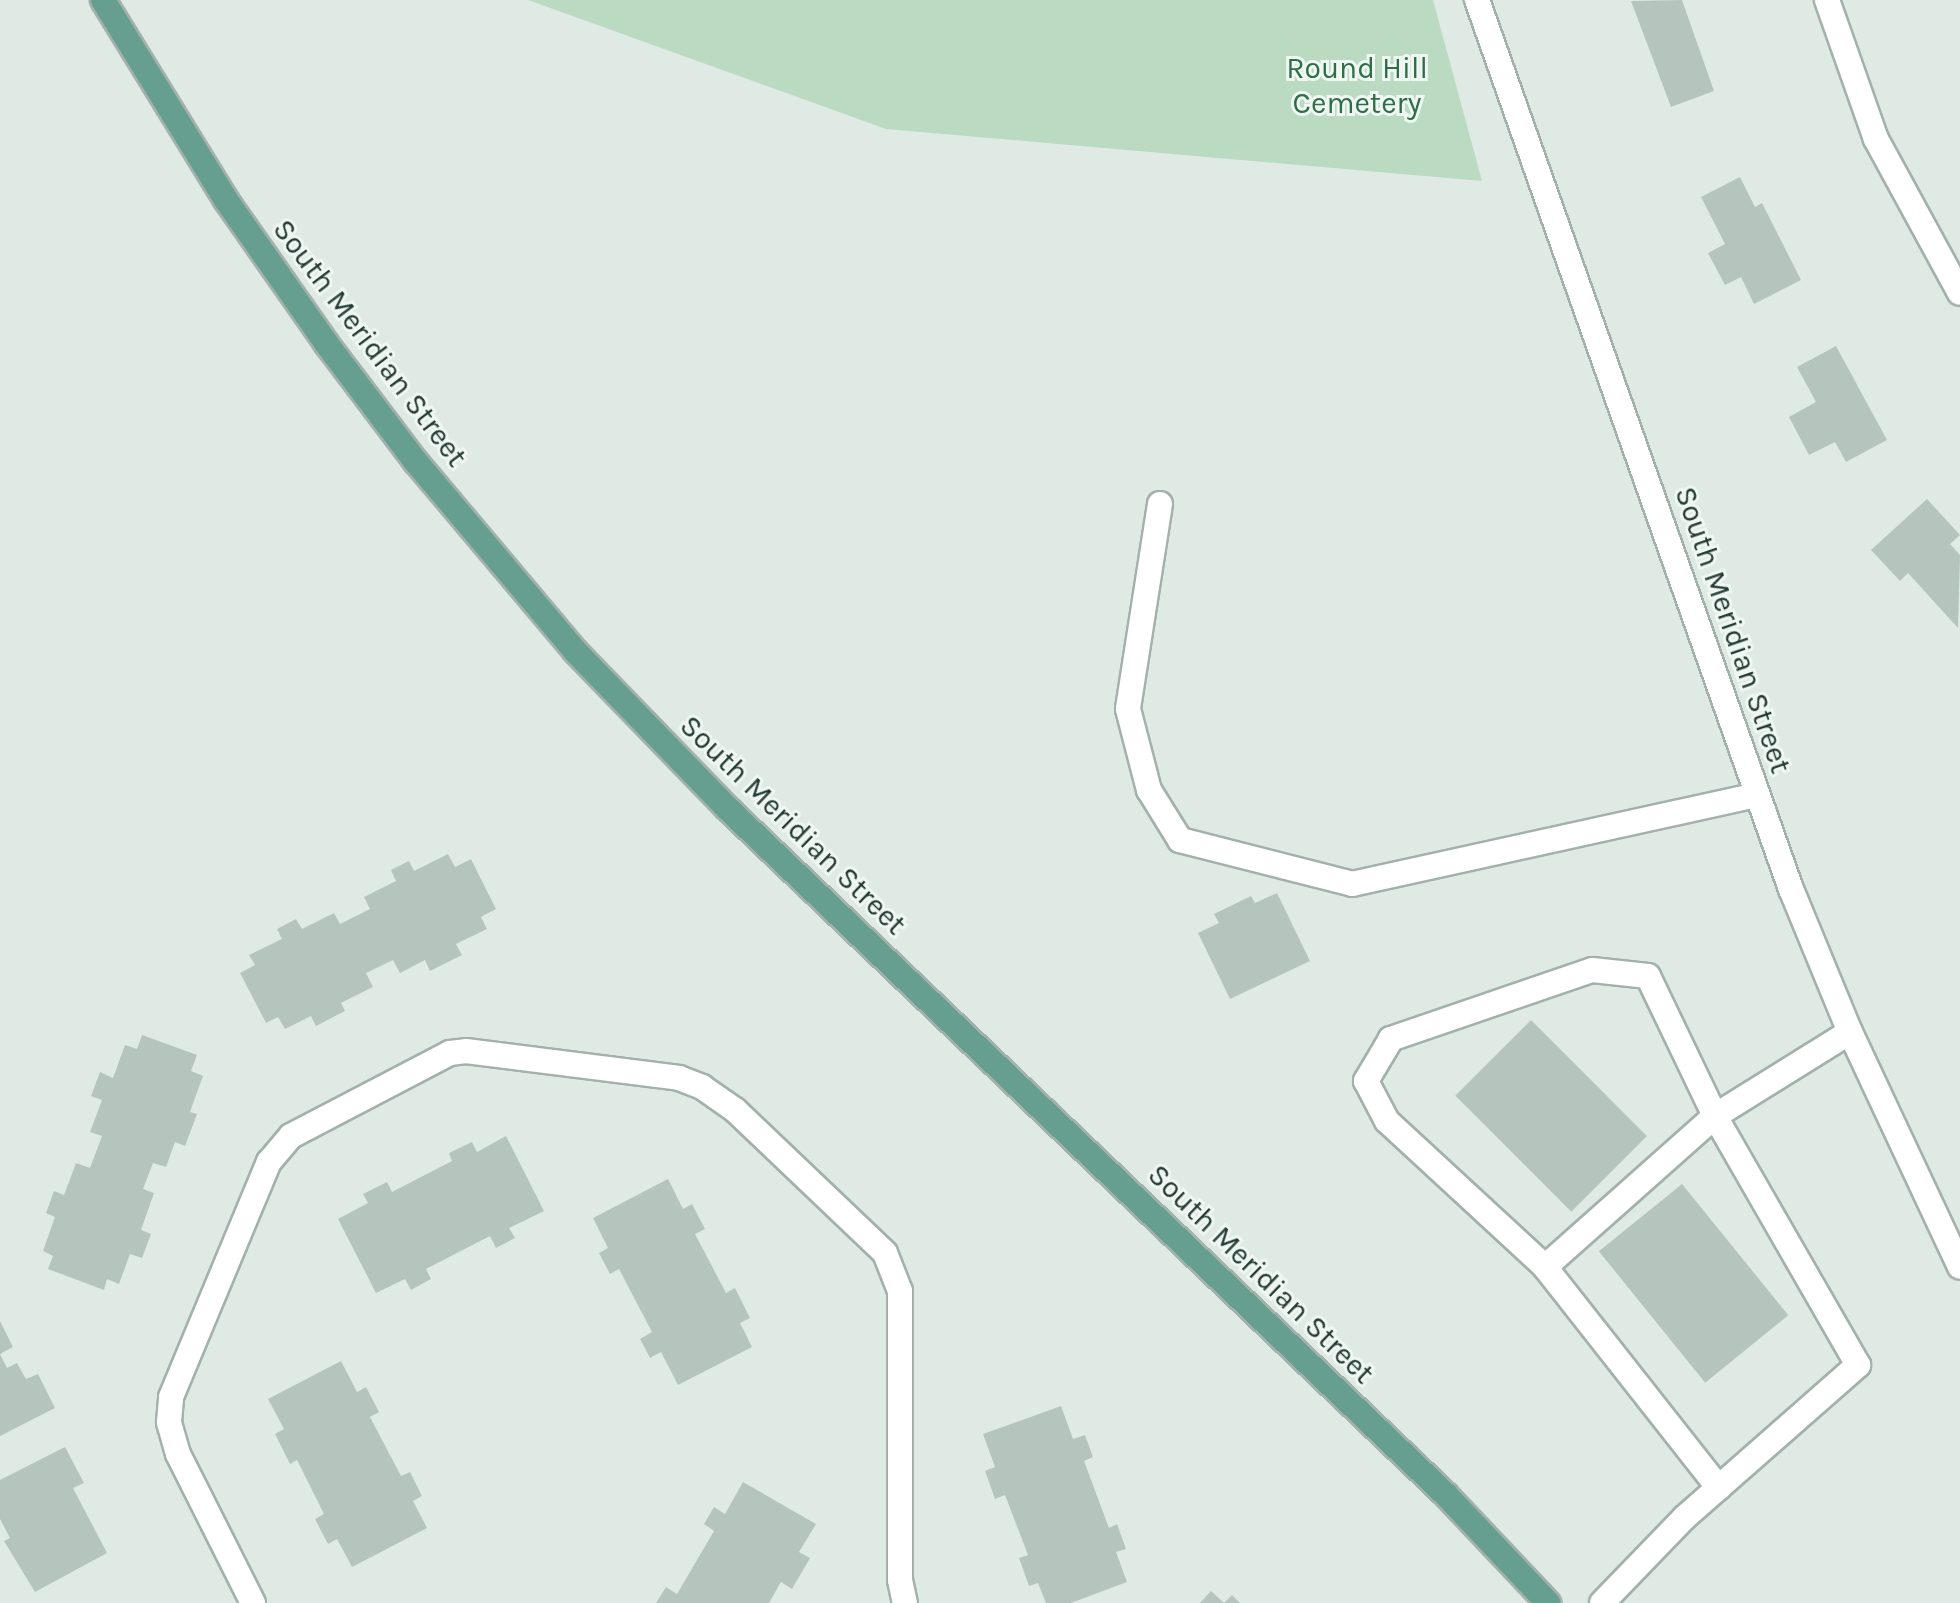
<!DOCTYPE html>
<html>
<head>
<meta charset="utf-8">
<style>
  body { margin:0 }
  #map { position:relative; width:1960px; height:1603px; overflow:hidden; background:#e0eae5; font-family:Karla,sans-serif }
  div>[style] { position:absolute }
  .green>* { inset:0; background:#badac2 }
  .building>* { inset:0; background:#b5c5be; transform-origin:0 0 }
  .roads { filter:drop-shadow(2px 0 #a3b1ac) drop-shadow(-2px 0 #a3b1ac) drop-shadow(0 2px #a3b1ac) drop-shadow(0 -2px #a3b1ac) }
  .minor>* { height:24px; margin:-12px; padding:0 12px; transform-origin:12px; border-radius:12px; background:#fff }
  .major>* { height:24px; margin:-12px; padding:0 12px; transform-origin:12px; border-radius:12px; background:#669e8f }
  span { translate:-50% -50%; white-space:nowrap; text-align:center; line-height:1.15; -webkit-text-stroke:6px #f0f7f3; paint-order:stroke }
  .park-label { font-size:30px; color:#2e6e46 }
  .street-label { font-size:30px; color:#223933 }
</style>
</head>
<body>
<div id="map">
  <div class="green">
    <div style="clip-path:polygon(528px 0,1433px 0,1482px 181px,886px 129px)"></div>
  </div>
  <div class="building">
    <div style="clip-path:polygon(1682px 0,1714px 91px,1671px 107px,1631px 1px)"></div>
    <div style="clip-path:polygon(1740px 177px,1755px 207px,1762px 203px,1801px 280px,1754px 304px,1741px 277px,1725px 285px,1708px 253px,1725px 244px,1701px 197px)"></div>
    <div style="clip-path:polygon(1836px 346px,1887px 440px,1846px 462px,1835px 442px,1809px 455px,1789px 417px,1816px 402px,1797px 367px)"></div>
    <div style="clip-path:polygon(1927px 499px,1960px 535px,1950px 544px,1960px 555px,1958px 628px,1908px 573px,1900px 581px,1871px 550px)"></div>
    <div style="clip-path:polygon(448px 854px,455px 867px,471px 859px,496px 909px,481px 917px,487px 929px,456px 944px,462px 955px,430px 971px,425px 960px,400px 973px,393px 960px,366px 973px,373px 987px,341px 1003px,345px 1011px,316px 1026px,311px 1016px,285px 1029px,278px 1017px,266px 1023px,240px 973px,255px 965px,249px 955px,282px 939px,277px 929px,296px 919px,302px 929px,334px 913px,340px 924px,370px 909px,364px 897px,396px 881px,391px 870px,409px 861px,414px 871px)"></div>
    <div style="clip-path:polygon(1277px 893px,1310px 961px,1230px 999px,1198px 933px,1219px 923px,1214px 914px,1251px 896px,1255px 903px)"></div>
    <div style="left:1531px;top:1020px;width:164px;height:107px;rotate:45deg"></div>
    <div style="clip-path:polygon(142px 1035px,197px 1055px,191px 1071px,203px 1076px,190px 1112px,197px 1114px,185px 1146px,175px 1142px,166px 1167px,153px 1163px,143px 1189px,154px 1193px,141px 1230px,151px 1234px,142px 1258px,130px 1254px,119px 1284px,107px 1279px,104px 1290px,48px 1269px,53px 1256px,43px 1251px,55px 1217px,46px 1213px,54px 1191px,64px 1195px,76px 1163px,90px 1168px,102px 1136px,90px 1132px,102px 1100px,91px 1096px,100px 1072px,113px 1078px,125px 1045px,137px 1049px)"></div>
    <div style="clip-path:polygon(506px 1136px,544px 1211px,509px 1228px,515px 1238px,496px 1248px,490px 1236px,426px 1269px,431px 1279px,411px 1290px,405px 1279px,376px 1293px,338px 1219px,368px 1203px,363px 1194px,387px 1182px,392px 1192px,452px 1161px,449px 1153px,472px 1142px,477px 1152px)"></div>
    <div style="clip-path:polygon(668px 1179px,683px 1209px,692px 1204px,705px 1229px,695px 1234px,726px 1293px,735px 1288px,750px 1318px,740px 1323px,752px 1347px,678px 1385px,661px 1352px,650px 1358px,640px 1339px,652px 1332px,619px 1269px,610px 1274px,599px 1253px,608px 1248px,593px 1218px)"></div>
    <div style="left:1682px;top:1184px;width:169px;height:107px;rotate:51deg"></div>
    <div style="clip-path:polygon(0 1321px,13px 1347px,0 1354px,7px 1368px,17px 1363px,26px 1379px,38px 1374px,55px 1408px,0 1436px)"></div>
    <div style="clip-path:polygon(341px 1361px,357px 1392px,366px 1387px,379px 1412px,370px 1417px,401px 1476px,410px 1472px,422px 1496px,413px 1501px,427px 1528px,352px 1567px,337px 1539px,328px 1544px,315px 1519px,324px 1514px,297px 1460px,290px 1464px,275px 1434px,284px 1429px,268px 1399px)"></div>
    <div style="clip-path:polygon(1061px 1406px,1073px 1439px,1085px 1435px,1093px 1457px,1084px 1461px,1109px 1528px,1117px 1524px,1126px 1549px,1116px 1552px,1127px 1582px,1071px 1603px,1046px 1603px,1038px 1583px,1029px 1586px,1019px 1558px,1028px 1555px,1005px 1495px,995px 1499px,985px 1471px,995px 1467px,983px 1434px)"></div>
    <div style="clip-path:polygon(65px 1447px,84px 1483px,73px 1488px,107px 1553px,35px 1592px,4px 1541px,10px 1538px,0 1519px,0 1480px)"></div>
    <div style="clip-path:polygon(743px 1482px,816px 1524px,799px 1552px,810px 1558px,792px 1589px,781px 1582px,769px 1603px,656px 1603px,666px 1587px,677px 1594px,714px 1531px,704px 1524px,714px 1507px,725px 1514px)"></div>
    <div style="clip-path:polygon(1211px 1591px,1224px 1603px,1232px 1595px,1240px 1603px,1200px 1603px)"></div>
  </div>
  <div class="roads">
    <div class="minor">
      <div style="left:1477px;top:0;width:943px;rotate:70.55deg"></div>
      <div style="left:1791px;top:889px;width:155px;rotate:67.6deg"></div>
      <div style="left:1850px;top:1032px;width:259px;rotate:64.9deg"></div>
      <div style="left:1827px;top:0;width:147px;rotate:70.6deg"></div>
      <div style="left:1876px;top:139px;width:175px;rotate:61.4deg"></div>
      <div style="left:1160px;top:504px;width:207px;rotate:98.9deg"></div>
      <div style="left:1128px;top:709px;width:84px;rotate:75.5deg"></div>
      <div style="left:1149px;top:790px;width:59px;rotate:58.2deg"></div>
      <div style="left:1180px;top:840px;width:178px;rotate:14.3deg"></div>
      <div style="left:1352px;top:884px;width:415px;rotate:-12.4deg"></div>
      <div style="left:1545px;top:1267px;width:227px;rotate:-41.6deg"></div>
      <div style="left:1715px;top:1116px;width:155px;rotate:-115.6deg"></div>
      <div style="left:1648px;top:976px;width:56px;rotate:-173.9deg"></div>
      <div style="left:1592px;top:970px;width:213px;rotate:161.1deg"></div>
      <div style="left:1391px;top:1039px;width:49px;rotate:120.8deg"></div>
      <div style="left:1366px;top:1081px;width:45px;rotate:62.3deg"></div>
      <div style="left:1387px;top:1121px;width:215px;rotate:42.7deg"></div>
      <div style="left:1545px;top:1267px;width:281px;rotate:51.8deg"></div>
      <div style="left:253px;top:1603px;width:167px;rotate:-116.7deg"></div>
      <div style="left:178px;top:1454px;width:33px;rotate:-106deg"></div>
      <div style="left:169px;top:1422px;width:25px;rotate:-85deg"></div>
      <div style="left:171px;top:1397px;width:255px;rotate:-67.4deg"></div>
      <div style="left:269px;top:1162px;width:34px;rotate:-50deg"></div>
      <div style="left:291px;top:1136px;width:179px;rotate:-27.6deg"></div>
      <div style="left:450px;top:1053px;width:16px;rotate:-7deg"></div>
      <div style="left:466px;top:1051px;width:215px;rotate:7.2deg"></div>
      <div style="left:679px;top:1078px;width:25px;rotate:21deg"></div>
      <div style="left:702px;top:1087px;width:40px;rotate:34.9deg"></div>
      <div style="left:735px;top:1110px;width:207px;rotate:43.6deg"></div>
      <div style="left:885px;top:1253px;width:41px;rotate:68.5deg"></div>
      <div style="left:900px;top:1291px;width:289px;rotate:90deg"></div>
      <div style="left:900px;top:1580px;width:24px;rotate:78deg"></div>
      <div style="left:1602px;top:1603px;width:118px;rotate:-46deg"></div>
      <div style="left:1684px;top:1518px;width:232px;rotate:-41.3deg"></div>
      <div style="left:1858px;top:1365px;width:287px;rotate:-119.9deg"></div>
      <div style="left:1715px;top:1116px;width:159px;rotate:-31.9deg"></div>
    </div>
    <div class="major">
      <div style="left:103px;top:0;width:235px;rotate:58.4deg"></div>
      <div style="left:226px;top:200px;width:174px;rotate:55deg"></div>
      <div style="left:326px;top:343px;width:149px;rotate:52.9deg"></div>
      <div style="left:416px;top:462px;width:247px;rotate:49.9deg"></div>
      <div style="left:575px;top:651px;width:220px;rotate:45.9deg"></div>
      <div style="left:728px;top:809px;width:993px;rotate:43.69deg"></div>
      <div style="left:1446px;top:1495px;width:149px;rotate:46.6deg"></div>
    </div>
  </div>
  <div class="park-label">
    <span style="left:1357px;top:85px">Round Hill<br>Cemetery</span>
  </div>
  <div class="street-label">
    <span style="left:370px;top:343px;rotate:53deg">South Meridian Street</span>
    <span style="left:1733px;top:630px;rotate:71deg">South Meridian Street</span>
    <span style="left:793px;top:825px;rotate:44deg">South Meridian Street</span>
    <span style="left:1261px;top:1274px;rotate:44deg">South Meridian Street</span>
  </div>
</div>
</body>
</html>
